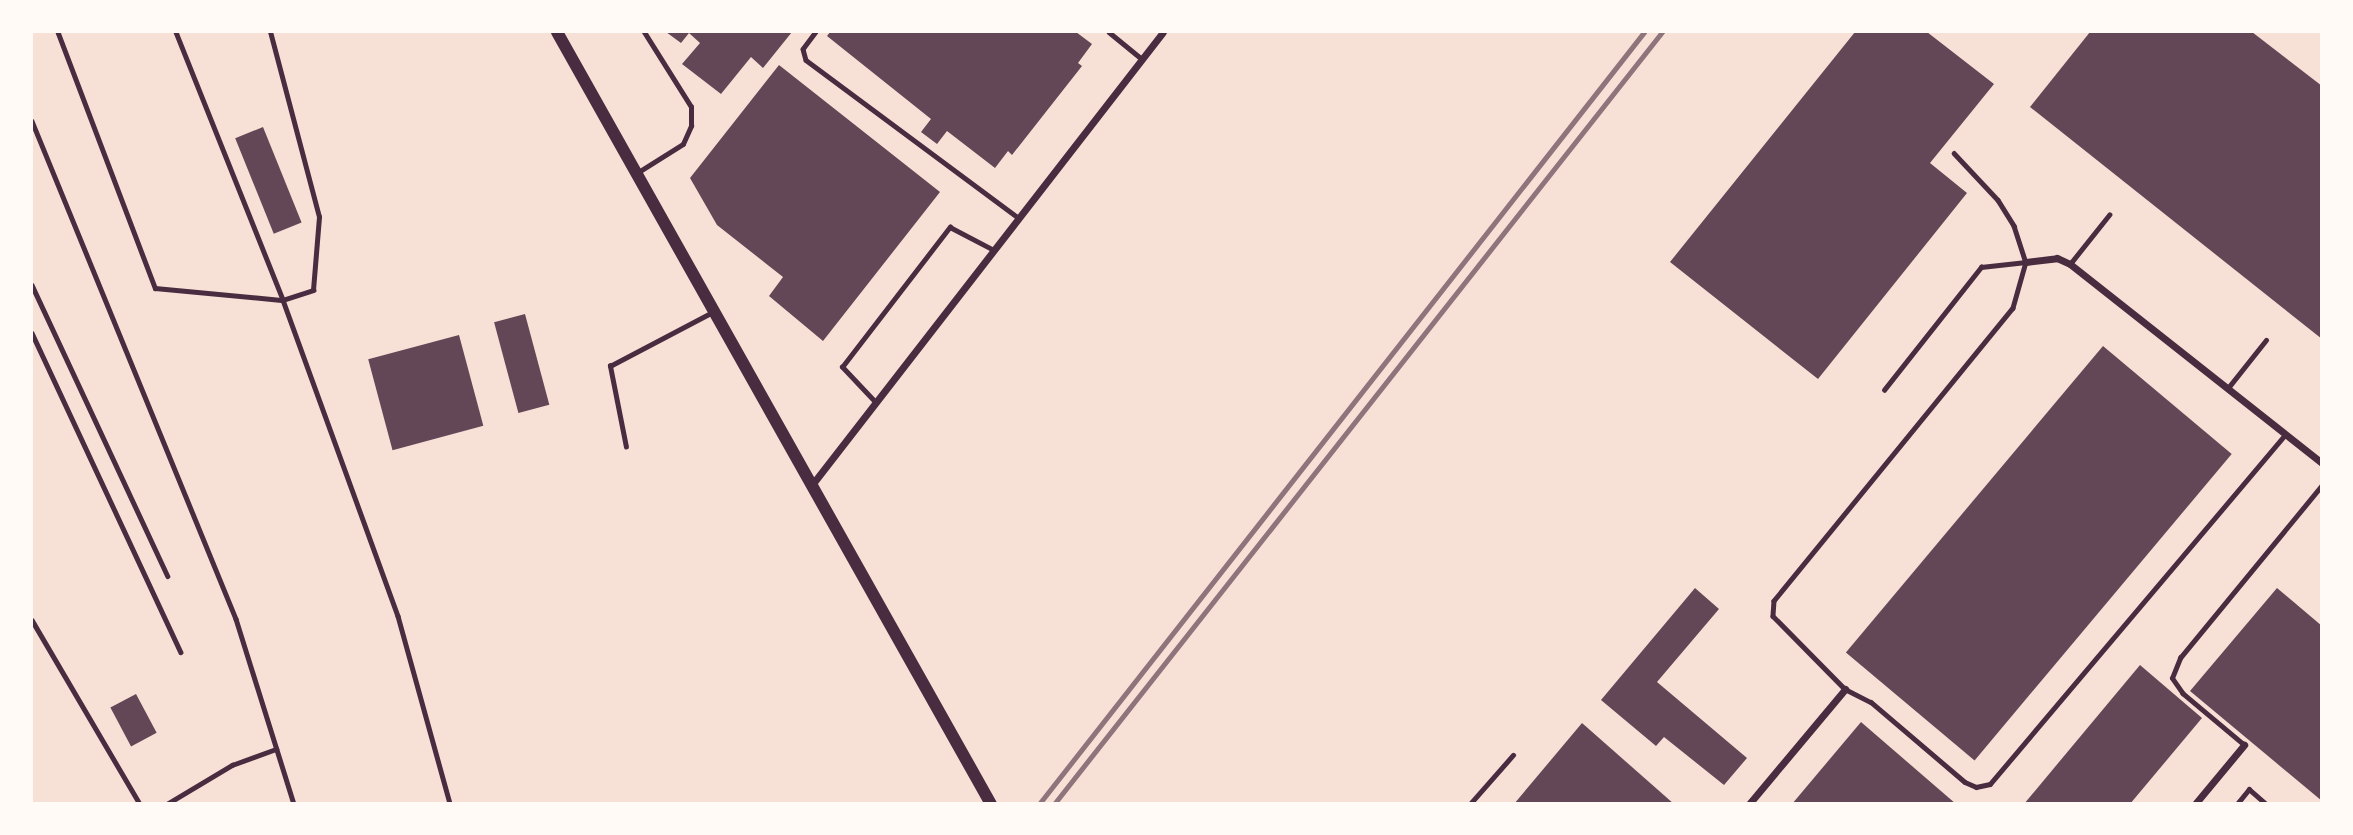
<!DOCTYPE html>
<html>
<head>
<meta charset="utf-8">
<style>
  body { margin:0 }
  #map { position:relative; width:2353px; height:835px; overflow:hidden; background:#f7e1d7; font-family:"Exo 2",sans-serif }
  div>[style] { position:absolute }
  .building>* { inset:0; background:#644757; transform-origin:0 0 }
  .service>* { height:4.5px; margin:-2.25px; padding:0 2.25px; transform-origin:2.25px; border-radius:2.25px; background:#4a2c40 }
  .minor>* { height:7px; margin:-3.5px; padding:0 3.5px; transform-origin:3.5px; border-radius:3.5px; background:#4a2c40 }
  .secondary>* { height:12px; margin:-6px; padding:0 6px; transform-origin:6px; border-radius:6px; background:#4a2c40 }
  .rail>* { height:5px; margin:-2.5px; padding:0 2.5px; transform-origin:2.5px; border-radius:2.5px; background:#8f747c }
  span { translate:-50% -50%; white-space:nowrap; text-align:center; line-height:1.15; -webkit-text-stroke:7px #fffaf5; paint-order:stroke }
  .frame { position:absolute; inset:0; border:33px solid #fffaf5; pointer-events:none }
</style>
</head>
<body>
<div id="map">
  <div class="building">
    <div style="clip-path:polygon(666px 32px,792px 32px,763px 68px,751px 57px,721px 94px,682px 64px,700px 43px,689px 33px,681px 43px)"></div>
    <div style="clip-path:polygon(830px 32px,1076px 32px,1092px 44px,1078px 63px,1082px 66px,1012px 155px,1008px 151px,995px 168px,947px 131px,937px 144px,921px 132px,931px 119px,827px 36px)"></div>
    <div style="clip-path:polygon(1855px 32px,1927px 32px,1994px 84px,1930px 163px,1967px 193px,1818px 379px,1670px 262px)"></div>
    <div style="clip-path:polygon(2090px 32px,2252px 32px,2322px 86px,2322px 339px,2030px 107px)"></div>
    <div style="clip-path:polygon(779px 65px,940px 192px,823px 341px,769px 296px,783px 277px,717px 225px,690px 178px)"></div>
    <div style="left:263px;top:127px;width:103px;height:30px;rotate:68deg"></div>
    <div style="left:525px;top:314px;width:94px;height:32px;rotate:75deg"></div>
    <div style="left:459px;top:335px;width:94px;height:94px;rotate:75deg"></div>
    <div style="left:2103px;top:346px;width:168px;height:400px;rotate:40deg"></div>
    <div style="clip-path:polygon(1695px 588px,1719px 609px,1657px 682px,1747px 758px,1724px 785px,1664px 737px,1656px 746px,1601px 700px)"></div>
    <div style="clip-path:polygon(2277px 588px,2322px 626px,2322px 801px,2190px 691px)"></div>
    <div style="clip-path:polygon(2140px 665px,2202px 718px,2130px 804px,2024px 804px)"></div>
    <div style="left:136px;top:694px;width:44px;height:29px;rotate:62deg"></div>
    <div style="clip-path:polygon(1861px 722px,1956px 804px,1792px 804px)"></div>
    <div style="clip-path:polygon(1582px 723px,1674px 804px,1514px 804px)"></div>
  </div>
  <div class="service">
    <div style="left:58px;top:32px;width:274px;rotate:69.2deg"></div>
    <div style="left:155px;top:288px;width:129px;rotate:5.4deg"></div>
    <div style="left:283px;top:300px;width:32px;rotate:-18deg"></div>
    <div style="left:313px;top:290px;width:73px;rotate:-85.3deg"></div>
    <div style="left:319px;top:217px;width:191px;rotate:-104.8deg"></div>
    <div style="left:176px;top:32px;width:289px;rotate:68.2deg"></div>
    <div style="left:283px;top:300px;width:336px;rotate:70deg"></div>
    <div style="left:398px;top:616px;width:195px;rotate:74.5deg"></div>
    <div style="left:816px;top:32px;width:21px;rotate:127deg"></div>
    <div style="left:803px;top:49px;width:11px;rotate:75deg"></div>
    <div style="left:806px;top:60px;width:265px;rotate:36.6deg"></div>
    <div style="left:1109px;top:32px;width:43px;rotate:39.3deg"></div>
    <div style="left:32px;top:121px;width:538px;rotate:67.72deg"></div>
    <div style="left:236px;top:619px;width:194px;rotate:72.6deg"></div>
    <div style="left:1954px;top:153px;width:64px;rotate:46.9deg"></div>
    <div style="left:1998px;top:200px;width:31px;rotate:58deg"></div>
    <div style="left:2014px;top:226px;width:38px;rotate:72deg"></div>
    <div style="left:2026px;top:262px;width:48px;rotate:105.8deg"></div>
    <div style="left:2013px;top:308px;width:378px;rotate:129.2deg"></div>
    <div style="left:1774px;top:601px;width:15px;rotate:94deg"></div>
    <div style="left:1773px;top:616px;width:103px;rotate:45.4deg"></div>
    <div style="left:1845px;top:689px;width:29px;rotate:27deg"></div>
    <div style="left:1871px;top:702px;width:123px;rotate:40.4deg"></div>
    <div style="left:1965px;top:782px;width:12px;rotate:24deg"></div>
    <div style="left:1976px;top:787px;width:14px;rotate:-12deg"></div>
    <div style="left:1990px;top:784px;width:457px;rotate:-49.8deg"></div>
    <div style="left:637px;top:173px;width:54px;rotate:-32.2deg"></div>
    <div style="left:683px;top:144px;width:20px;rotate:-66deg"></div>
    <div style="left:691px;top:126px;width:19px;rotate:-90deg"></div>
    <div style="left:691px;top:107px;width:89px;rotate:-122.1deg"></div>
    <div style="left:2070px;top:264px;width:63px;rotate:-51.5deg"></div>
    <div style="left:32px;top:285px;width:321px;rotate:65deg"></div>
    <div style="left:32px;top:333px;width:352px;rotate:65deg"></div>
    <div style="left:2228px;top:388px;width:61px;rotate:-51.6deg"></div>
    <div style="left:1884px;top:390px;width:157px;rotate:-51.7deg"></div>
    <div style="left:1981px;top:267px;width:45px;rotate:-6.3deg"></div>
    <div style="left:875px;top:402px;width:48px;rotate:-133.3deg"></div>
    <div style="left:842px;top:367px;width:177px;rotate:-52.4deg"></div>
    <div style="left:950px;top:227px;width:50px;rotate:27.6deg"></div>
    <div style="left:626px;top:447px;width:83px;rotate:-101.2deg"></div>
    <div style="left:610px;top:366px;width:116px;rotate:-27.7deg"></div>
    <div style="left:32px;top:620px;width:213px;rotate:59.6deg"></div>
    <div style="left:2244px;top:745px;width:80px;rotate:-140.1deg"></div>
    <div style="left:2183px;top:694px;width:19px;rotate:-125deg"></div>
    <div style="left:2172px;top:678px;width:22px;rotate:-68deg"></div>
    <div style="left:2180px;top:658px;width:224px;rotate:-50.6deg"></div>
    <div style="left:167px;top:804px;width:76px;rotate:-31deg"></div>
    <div style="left:232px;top:765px;width:47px;rotate:-20deg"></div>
    <div style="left:1470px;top:804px;width:65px;rotate:-48.7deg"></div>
    <div style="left:2237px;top:804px;width:19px;rotate:-51deg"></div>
    <div style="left:2249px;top:789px;width:23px;rotate:41deg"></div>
  </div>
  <div class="minor">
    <div style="left:2026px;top:262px;width:31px;rotate:-7deg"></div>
    <div style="left:2057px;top:258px;width:14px;rotate:25deg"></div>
    <div style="left:2070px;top:264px;width:321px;rotate:38.3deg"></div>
    <div style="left:811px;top:486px;width:574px;rotate:-52.21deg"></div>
    <div style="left:1749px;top:804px;width:150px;rotate:-50.1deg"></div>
    <div style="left:2195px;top:804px;width:77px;rotate:-50.3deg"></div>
  </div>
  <div class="secondary">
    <div style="left:557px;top:32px;width:886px;rotate:60.66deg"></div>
  </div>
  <div class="rail">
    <div style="left:1039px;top:804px;width:981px;rotate:-51.91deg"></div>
    <div style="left:1054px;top:804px;width:983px;rotate:-51.78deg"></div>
  </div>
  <div class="frame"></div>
</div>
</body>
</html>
